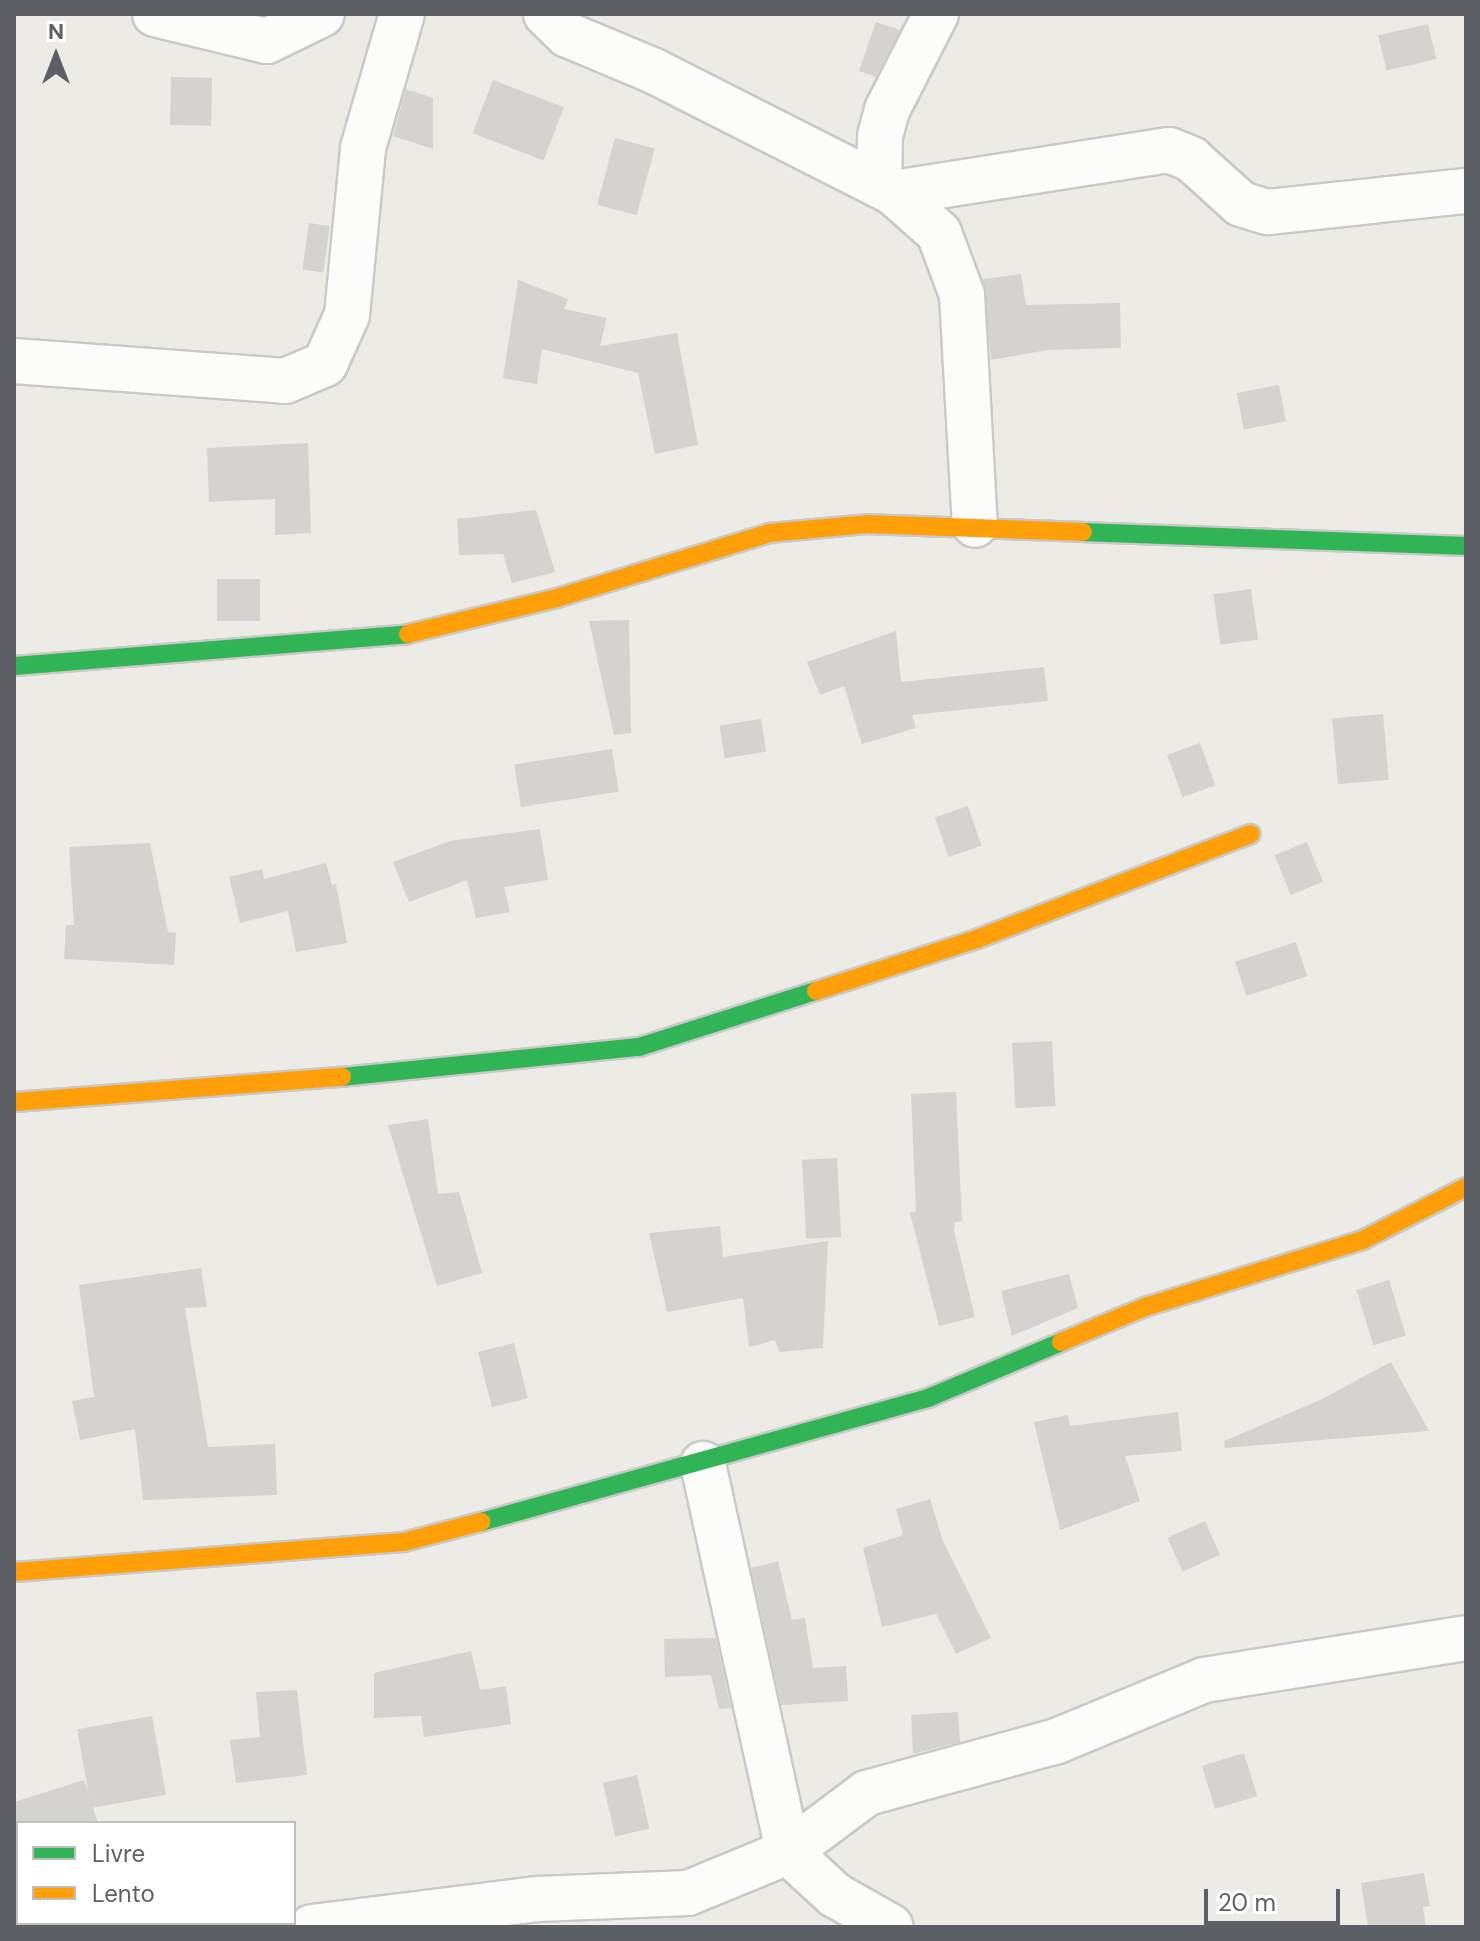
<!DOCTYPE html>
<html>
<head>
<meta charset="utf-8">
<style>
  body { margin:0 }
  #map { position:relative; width:1480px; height:1941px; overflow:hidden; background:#ecebe6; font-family:"DM Sans",sans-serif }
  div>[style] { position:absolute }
  .building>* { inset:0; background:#d4d3d0; transform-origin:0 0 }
  .roads { filter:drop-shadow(2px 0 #c9c9c8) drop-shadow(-2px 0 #c9c9c8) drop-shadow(0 2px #c9c9c8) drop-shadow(0 -2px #c9c9c8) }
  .street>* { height:44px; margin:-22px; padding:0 22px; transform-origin:22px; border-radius:22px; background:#fcfcfb }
  .fast>* { height:18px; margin:-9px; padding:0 9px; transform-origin:9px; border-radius:9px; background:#30b455 }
  .slow>* { height:18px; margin:-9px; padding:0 9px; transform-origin:9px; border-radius:9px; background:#ff9f0a }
  span { translate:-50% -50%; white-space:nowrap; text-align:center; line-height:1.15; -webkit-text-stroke:6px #fff; paint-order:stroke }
  .frame { position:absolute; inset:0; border:16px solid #5c6065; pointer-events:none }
  .legend { position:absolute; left:16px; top:1821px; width:280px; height:104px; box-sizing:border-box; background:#fff; border:2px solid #bebfc1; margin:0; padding:10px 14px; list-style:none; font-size:24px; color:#5c6065 }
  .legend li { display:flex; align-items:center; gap:16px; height:40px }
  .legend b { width:40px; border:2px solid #bebfc1 }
  .north { position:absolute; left:16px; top:16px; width:80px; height:80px; -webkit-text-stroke:6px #fff; paint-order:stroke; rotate:0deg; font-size:22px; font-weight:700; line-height:32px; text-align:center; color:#5c6065 }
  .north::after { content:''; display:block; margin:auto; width:28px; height:36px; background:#5c6065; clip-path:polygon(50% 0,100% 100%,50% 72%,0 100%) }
  .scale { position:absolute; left:1204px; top:1889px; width:136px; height:36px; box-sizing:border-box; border:4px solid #5c6065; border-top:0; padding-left:10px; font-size:24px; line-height:28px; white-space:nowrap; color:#5c6065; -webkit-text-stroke:6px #fff; paint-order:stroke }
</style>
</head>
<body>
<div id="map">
  <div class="building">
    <div style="clip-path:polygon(876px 22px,900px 30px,876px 77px,859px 71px)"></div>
    <div style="left:1428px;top:24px;width:36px;height:51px;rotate:77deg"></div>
    <div style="left:171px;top:77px;width:41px;height:48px;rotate:1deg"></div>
    <div style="left:493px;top:80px;width:76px;height:57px;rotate:21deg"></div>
    <div style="clip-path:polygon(406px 89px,433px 98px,433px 149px,393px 136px)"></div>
    <div style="left:615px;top:138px;width:41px;height:69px;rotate:15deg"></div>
    <div style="left:309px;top:223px;width:21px;height:47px;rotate:8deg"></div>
    <div style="clip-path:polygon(1021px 274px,1026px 305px,1120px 303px,1121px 348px,1048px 350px,991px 360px,983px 279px)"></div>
    <div style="clip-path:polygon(518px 280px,568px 299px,564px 309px,607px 318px,600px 346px,677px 333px,698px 445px,655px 454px,638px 373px,542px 349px,537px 384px,503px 378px)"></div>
    <div style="left:1279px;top:385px;width:37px;height:43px;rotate:79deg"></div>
    <div style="clip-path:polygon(308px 443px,311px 533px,275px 535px,275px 499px,209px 502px,207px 448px)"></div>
    <div style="clip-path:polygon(536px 510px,555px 572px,512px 583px,503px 554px,459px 555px,457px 519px)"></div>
    <div style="left:217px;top:579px;width:43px;height:42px"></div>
    <div style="left:1251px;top:589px;width:51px;height:38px;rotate:82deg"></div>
    <div style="clip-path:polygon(629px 620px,631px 733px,614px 735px,589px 621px)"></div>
    <div style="clip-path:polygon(896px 631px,901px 682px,1044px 667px,1048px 701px,912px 715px,916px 728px,862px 744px,844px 686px,820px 695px,807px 662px)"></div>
    <div style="left:1383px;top:714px;width:66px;height:51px;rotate:85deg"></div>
    <div style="left:761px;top:719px;width:33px;height:42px;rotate:81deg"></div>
    <div style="left:1200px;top:743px;width:45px;height:35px;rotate:70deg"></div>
    <div style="left:612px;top:749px;width:43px;height:99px;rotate:81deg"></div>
    <div style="left:968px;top:806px;width:42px;height:35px;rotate:71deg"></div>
    <div style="clip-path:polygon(540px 829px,548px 880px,504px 887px,510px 912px,476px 918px,467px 880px,409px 902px,393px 862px,450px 841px)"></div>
    <div style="left:1307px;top:842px;width:43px;height:35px;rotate:68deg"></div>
    <div style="clip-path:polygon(150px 843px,168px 932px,176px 933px,174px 965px,64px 959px,66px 925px,74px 925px,69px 847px)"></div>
    <div style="clip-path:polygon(326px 863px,332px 885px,336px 884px,347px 943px,296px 952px,288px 911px,240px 923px,229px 877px,262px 869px,264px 879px)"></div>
    <div style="left:1296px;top:942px;width:36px;height:64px;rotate:72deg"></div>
    <div style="left:1052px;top:1041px;width:65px;height:40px;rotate:87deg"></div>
    <div style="clip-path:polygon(956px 1092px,962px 1221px,955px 1222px,954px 1231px,975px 1317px,939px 1326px,910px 1213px,916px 1211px,911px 1094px)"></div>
    <div style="clip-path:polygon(428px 1119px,438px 1194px,459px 1192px,482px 1273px,437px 1286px,388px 1125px)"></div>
    <div style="left:837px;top:1158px;width:79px;height:35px;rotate:87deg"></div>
    <div style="clip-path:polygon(720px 1226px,723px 1257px,828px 1241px,823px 1348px,779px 1352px,775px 1340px,749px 1347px,743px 1298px,667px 1312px,649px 1233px)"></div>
    <div style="clip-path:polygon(201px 1268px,207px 1307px,185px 1308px,208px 1447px,275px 1444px,277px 1495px,143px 1500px,135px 1429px,80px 1440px,72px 1401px,94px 1397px,79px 1285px)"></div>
    <div style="clip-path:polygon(1069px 1274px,1078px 1308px,1012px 1336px,1001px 1291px)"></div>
    <div style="left:1389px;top:1280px;width:58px;height:34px;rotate:73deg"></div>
    <div style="left:514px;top:1343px;width:57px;height:37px;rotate:76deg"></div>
    <div style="clip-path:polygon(1391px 1362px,1429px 1431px,1225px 1448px,1224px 1441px,1320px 1400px)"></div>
    <div style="clip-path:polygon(1178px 1412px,1182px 1451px,1125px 1456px,1140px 1501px,1060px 1530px,1034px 1422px,1068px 1415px,1070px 1426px)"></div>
    <div style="clip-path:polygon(930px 1499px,943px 1541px,991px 1638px,956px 1654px,936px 1614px,882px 1627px,863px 1548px,903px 1535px,896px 1509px)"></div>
    <div style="left:1205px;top:1521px;width:37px;height:41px;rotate:66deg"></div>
    <div style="clip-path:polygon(778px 1561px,792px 1620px,805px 1618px,813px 1668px,846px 1666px,848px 1701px,781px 1705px,751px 1568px)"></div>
    <div style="clip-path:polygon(716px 1638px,731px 1708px,719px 1709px,711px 1675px,665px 1677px,664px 1639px)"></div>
    <div style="clip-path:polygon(471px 1651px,480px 1690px,506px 1686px,511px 1724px,424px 1737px,421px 1716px,374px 1718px,374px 1673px)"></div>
    <div style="clip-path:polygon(297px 1690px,307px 1775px,236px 1783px,230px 1740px,260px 1737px,256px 1692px)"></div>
    <div style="clip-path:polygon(958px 1712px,960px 1742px,913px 1754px,911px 1715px)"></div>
    <div style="left:152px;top:1716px;width:80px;height:76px;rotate:80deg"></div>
    <div style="left:1244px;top:1753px;width:45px;height:44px;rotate:73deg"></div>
    <div style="left:637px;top:1775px;width:55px;height:35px;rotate:77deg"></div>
    <div style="clip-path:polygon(84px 1780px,98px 1823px,14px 1823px,14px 1802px)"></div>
    <div style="clip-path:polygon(1424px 1873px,1430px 1906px,1423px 1907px,1426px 1927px,1368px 1927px,1361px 1883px)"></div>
  </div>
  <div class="roads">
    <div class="street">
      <div style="left:155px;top:14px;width:115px;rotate:13.6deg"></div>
      <div style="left:267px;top:41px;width:61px;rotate:-26.1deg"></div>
      <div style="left:546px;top:14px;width:30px;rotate:44deg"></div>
      <div style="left:568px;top:35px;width:93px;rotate:22.7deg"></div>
      <div style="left:654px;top:71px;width:269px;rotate:26.9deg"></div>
      <div style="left:894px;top:193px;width:60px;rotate:41.6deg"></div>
      <div style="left:939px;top:233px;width:66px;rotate:69.6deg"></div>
      <div style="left:962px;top:295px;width:230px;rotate:86.8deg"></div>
      <div style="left:879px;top:185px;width:49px;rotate:-88.8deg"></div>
      <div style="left:880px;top:136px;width:27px;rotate:-75deg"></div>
      <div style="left:887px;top:110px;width:108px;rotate:-63deg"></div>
      <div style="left:894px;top:193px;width:278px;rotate:-8.9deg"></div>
      <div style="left:1169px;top:150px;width:24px;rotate:22deg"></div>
      <div style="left:1191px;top:159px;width:67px;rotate:42deg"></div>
      <div style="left:1241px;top:204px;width:28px;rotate:17deg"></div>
      <div style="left:1268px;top:212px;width:199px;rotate:-6.1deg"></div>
      <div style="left:14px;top:361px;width:272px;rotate:4.2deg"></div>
      <div style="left:285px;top:381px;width:43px;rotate:-23deg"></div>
      <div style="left:325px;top:364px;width:54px;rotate:-65.8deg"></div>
      <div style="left:347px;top:315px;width:168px;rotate:-84.5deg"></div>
      <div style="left:363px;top:148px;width:140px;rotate:-73.8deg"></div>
      <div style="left:703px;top:1464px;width:397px;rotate:77.6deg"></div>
      <div style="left:788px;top:1852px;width:64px;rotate:42.5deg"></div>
      <div style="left:835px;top:1895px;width:64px;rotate:29.7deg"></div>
      <div style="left:312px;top:1927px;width:228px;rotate:-7.1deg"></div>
      <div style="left:538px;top:1899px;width:150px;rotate:-2.3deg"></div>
      <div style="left:688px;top:1893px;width:108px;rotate:-22.3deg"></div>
      <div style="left:788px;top:1852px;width:99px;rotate:-36.8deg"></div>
      <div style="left:867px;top:1793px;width:197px;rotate:-15.3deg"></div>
      <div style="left:1057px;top:1741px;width:159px;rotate:-22.5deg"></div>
      <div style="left:1204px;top:1680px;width:265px;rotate:-9.1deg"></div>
    </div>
    <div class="fast">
      <div style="left:1083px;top:532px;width:383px;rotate:2.1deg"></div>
      <div style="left:14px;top:666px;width:395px;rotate:-4.6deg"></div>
      <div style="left:342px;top:1077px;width:299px;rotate:-5.8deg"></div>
      <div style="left:639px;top:1047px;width:186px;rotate:-17.6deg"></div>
      <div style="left:481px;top:1522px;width:464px;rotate:-15.5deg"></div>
      <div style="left:928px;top:1398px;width:144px;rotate:-22.8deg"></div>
    </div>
    <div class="slow">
      <div style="left:408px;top:634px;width:153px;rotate:-13.6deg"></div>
      <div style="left:557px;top:598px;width:222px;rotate:-17deg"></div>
      <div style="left:769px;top:533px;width:98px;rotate:-5.2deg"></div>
      <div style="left:867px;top:524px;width:216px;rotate:2.1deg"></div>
      <div style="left:816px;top:991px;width:169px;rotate:-17.9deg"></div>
      <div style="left:977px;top:939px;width:293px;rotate:-21deg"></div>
      <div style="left:14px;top:1102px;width:329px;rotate:-4.4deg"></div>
      <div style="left:1061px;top:1342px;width:91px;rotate:-22.6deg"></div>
      <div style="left:1145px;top:1307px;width:228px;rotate:-17.1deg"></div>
      <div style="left:1363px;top:1240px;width:116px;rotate:-27.2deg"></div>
      <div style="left:14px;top:1572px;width:391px;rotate:-4.4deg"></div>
      <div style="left:404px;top:1542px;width:80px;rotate:-14.6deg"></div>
    </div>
  </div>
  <div class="frame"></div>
  <ul class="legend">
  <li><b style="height:10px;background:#30b455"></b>Livre</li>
  <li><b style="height:10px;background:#ff9f0a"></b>Lento</li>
  </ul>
  <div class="north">N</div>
  <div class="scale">20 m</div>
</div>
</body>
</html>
